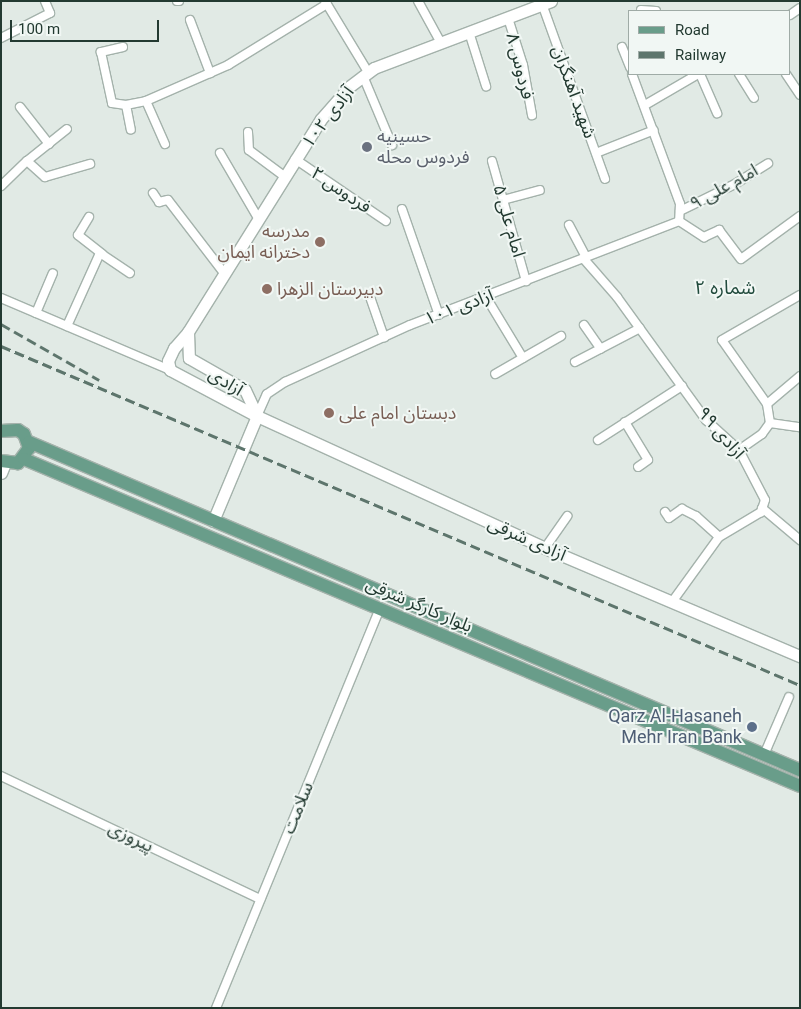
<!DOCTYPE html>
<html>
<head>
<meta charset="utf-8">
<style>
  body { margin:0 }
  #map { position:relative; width:801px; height:1009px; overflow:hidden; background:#e1eae5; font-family:Roboto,"Noto Sans Arabic",sans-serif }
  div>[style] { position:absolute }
  .roads { filter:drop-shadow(1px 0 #a4b2ab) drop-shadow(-1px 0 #a4b2ab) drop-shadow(0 1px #a4b2ab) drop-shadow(0 -1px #a4b2ab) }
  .street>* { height:8px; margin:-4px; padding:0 4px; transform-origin:4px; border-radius:4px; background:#fff }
  .secondary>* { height:11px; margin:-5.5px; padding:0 5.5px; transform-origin:5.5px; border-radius:5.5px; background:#fff }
  .primary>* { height:12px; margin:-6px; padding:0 6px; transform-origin:6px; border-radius:6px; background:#699d8a }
  .rail>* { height:3px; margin-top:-1.5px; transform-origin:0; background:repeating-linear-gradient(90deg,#5d756c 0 10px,transparent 0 15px) }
  .dots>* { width:14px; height:14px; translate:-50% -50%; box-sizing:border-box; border:2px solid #f1f7f4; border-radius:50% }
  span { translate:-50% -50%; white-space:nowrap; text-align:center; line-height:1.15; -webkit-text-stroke:4px #f1f7f4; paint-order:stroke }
  .street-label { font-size:18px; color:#233a31 }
  .worship-label { font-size:18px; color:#5b616d }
  .left { translate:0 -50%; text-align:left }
  .education-label { font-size:18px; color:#785e54 }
  .right { translate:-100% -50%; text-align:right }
  .service-label { font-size:18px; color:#4e5e75 }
  .neighbourhood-label { font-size:19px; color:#204a3c }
  .frame { position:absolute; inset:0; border:2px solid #233a31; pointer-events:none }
  .legend { position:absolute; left:628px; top:10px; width:162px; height:65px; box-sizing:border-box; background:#f1f7f4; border:1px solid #9faba6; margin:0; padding:6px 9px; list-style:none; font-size:15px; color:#233a31 }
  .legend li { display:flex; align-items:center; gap:10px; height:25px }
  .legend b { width:25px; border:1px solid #9faba6 }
  .scale { position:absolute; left:10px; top:20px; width:149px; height:22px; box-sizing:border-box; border:2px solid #233a31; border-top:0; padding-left:6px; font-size:15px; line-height:18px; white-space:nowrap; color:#233a31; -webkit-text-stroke:4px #f1f7f4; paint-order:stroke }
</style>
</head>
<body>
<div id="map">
  <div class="roads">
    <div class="street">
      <div style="left:177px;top:1px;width:2px"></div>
      <div style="left:325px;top:1px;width:83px;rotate:58.8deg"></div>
      <div style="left:418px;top:1px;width:48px;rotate:61.3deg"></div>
      <div style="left:541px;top:1px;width:189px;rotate:70.2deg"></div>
      <div style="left:641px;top:10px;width:15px;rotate:4deg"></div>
      <div style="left:790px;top:15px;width:12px;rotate:-35deg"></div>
      <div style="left:508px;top:18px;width:49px;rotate:72.3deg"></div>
      <div style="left:523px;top:65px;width:51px;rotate:79.8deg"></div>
      <div style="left:190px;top:20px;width:57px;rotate:69.3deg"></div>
      <div style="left:469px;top:32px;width:57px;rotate:72.5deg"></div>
      <div style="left:1px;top:38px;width:55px;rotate:-27deg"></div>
      <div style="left:50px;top:13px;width:13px;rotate:-113deg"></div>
      <div style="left:123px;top:47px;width:23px;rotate:167deg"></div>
      <div style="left:101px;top:52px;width:52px;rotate:77.8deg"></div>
      <div style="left:112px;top:103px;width:14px;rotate:8deg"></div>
      <div style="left:126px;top:105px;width:20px;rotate:-11deg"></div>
      <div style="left:146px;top:101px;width:90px;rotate:-23.7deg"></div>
      <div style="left:228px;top:65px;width:116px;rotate:-31.6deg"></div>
      <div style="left:622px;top:47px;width:22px;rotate:68deg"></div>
      <div style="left:632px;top:74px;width:139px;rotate:69.7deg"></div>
      <div style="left:680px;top:204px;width:17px;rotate:93deg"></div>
      <div style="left:700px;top:74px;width:43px;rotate:66.4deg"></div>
      <div style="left:739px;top:74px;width:28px;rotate:58deg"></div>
      <div style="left:786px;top:74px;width:25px;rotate:56deg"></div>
      <div style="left:363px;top:76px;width:75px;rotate:67.2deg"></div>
      <div style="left:146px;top:101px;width:47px;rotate:66.2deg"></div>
      <div style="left:126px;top:105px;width:25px;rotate:79deg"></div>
      <div style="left:645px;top:105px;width:61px;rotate:-30.3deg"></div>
      <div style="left:20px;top:107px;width:47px;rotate:51.9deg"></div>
      <div style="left:248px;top:132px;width:18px;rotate:87deg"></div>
      <div style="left:249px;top:150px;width:44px;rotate:36.6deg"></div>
      <div style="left:220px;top:153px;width:75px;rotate:59.7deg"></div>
      <div style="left:596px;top:153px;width:62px;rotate:-21.6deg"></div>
      <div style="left:295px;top:159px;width:110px;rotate:34.3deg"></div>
      <div style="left:27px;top:161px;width:51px;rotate:-38.7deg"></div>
      <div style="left:492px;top:161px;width:125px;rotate:74.2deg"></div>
      <div style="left:1px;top:186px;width:36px;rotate:-44deg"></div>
      <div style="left:27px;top:161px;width:24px;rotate:42deg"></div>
      <div style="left:45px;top:177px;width:47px;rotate:-16.1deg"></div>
      <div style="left:153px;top:193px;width:11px;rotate:56deg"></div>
      <div style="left:159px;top:202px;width:9px;rotate:-13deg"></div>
      <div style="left:168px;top:200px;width:92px;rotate:52.5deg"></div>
      <div style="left:503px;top:200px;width:38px;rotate:-15deg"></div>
      <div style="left:402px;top:209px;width:112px;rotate:70.8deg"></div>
      <div style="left:680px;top:211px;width:61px;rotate:-26.1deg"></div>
      <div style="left:735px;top:184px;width:39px;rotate:-32deg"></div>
      <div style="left:89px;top:217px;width:21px;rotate:121deg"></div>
      <div style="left:78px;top:235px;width:31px;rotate:38deg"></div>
      <div style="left:679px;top:221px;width:30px;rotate:33deg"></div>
      <div style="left:704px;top:237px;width:17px;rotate:-25deg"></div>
      <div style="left:719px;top:230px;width:36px;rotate:53deg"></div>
      <div style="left:741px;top:259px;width:73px;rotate:-36.1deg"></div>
      <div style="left:569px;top:225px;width:36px;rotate:62deg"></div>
      <div style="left:583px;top:258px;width:52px;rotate:48.9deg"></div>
      <div style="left:617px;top:297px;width:152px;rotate:54.1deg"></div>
      <div style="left:706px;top:420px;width:45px;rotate:42.3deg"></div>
      <div style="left:739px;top:450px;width:56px;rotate:62.5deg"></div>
      <div style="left:765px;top:500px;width:13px;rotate:108deg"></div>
      <div style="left:761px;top:512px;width:49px;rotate:149.2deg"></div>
      <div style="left:719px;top:537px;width:80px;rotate:125.9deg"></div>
      <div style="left:369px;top:294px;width:46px;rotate:70.8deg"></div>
      <div style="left:486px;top:297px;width:71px;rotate:58.8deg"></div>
      <div style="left:523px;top:358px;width:32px;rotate:150deg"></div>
      <div style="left:1px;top:298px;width:184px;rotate:23.1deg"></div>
      <div style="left:36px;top:313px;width:43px;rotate:-67deg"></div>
      <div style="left:584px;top:325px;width:29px;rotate:55deg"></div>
      <div style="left:67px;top:326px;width:80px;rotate:-65.7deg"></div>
      <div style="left:100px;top:253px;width:36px;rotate:34deg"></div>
      <div style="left:523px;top:358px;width:44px;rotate:-30.1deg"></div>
      <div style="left:575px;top:362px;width:73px;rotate:-27.6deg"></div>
      <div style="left:767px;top:404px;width:43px;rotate:-40.3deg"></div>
      <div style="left:257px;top:416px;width:24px;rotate:-66deg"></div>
      <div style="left:267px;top:394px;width:22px;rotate:-34deg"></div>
      <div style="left:285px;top:382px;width:137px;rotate:-24.5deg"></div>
      <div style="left:410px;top:325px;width:288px;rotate:-21.1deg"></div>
      <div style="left:625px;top:422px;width:44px;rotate:58.8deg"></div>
      <div style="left:648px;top:460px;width:12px;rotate:145deg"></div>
      <div style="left:770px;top:423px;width:30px;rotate:8deg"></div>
      <div style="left:598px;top:440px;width:100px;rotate:-32.7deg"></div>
      <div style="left:739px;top:450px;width:28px;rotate:-35deg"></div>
      <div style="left:762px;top:434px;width:14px;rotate:-54deg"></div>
      <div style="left:770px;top:423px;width:19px;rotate:-99deg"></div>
      <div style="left:767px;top:404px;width:78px;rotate:-125.1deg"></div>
      <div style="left:722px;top:340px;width:90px;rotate:-30deg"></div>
      <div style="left:762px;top:508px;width:50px;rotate:40.1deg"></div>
      <div style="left:665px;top:512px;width:7px;rotate:56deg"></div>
      <div style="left:669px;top:518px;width:16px;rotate:-35deg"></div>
      <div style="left:682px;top:509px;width:16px;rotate:27deg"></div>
      <div style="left:696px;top:516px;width:31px;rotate:42deg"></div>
      <div style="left:545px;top:548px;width:39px;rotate:-55deg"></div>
      <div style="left:764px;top:755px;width:63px;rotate:-66.7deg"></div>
      <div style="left:1px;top:776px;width:287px;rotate:25.4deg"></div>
      <div style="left:216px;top:1008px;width:432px;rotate:-67.7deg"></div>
    </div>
    <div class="secondary">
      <div style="left:551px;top:1px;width:189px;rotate:159.3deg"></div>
      <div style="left:374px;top:68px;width:31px;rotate:143deg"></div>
      <div style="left:349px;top:87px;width:43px;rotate:131.2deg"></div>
      <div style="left:321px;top:119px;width:251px;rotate:122deg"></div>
      <div style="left:188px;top:332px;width:21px;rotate:131deg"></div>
      <div style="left:174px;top:348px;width:14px;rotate:115deg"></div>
      <div style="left:168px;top:361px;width:9px;rotate:77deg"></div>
      <div style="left:170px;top:370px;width:98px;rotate:27.9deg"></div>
      <div style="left:257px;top:416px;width:317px;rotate:24.6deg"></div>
      <div style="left:545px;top:548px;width:277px;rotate:23deg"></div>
      <div style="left:188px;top:332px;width:26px;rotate:88deg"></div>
      <div style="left:189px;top:358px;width:64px;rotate:29.7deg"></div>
      <div style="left:245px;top:390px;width:29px;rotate:65deg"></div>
      <div style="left:1px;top:473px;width:11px;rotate:-68deg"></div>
      <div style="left:213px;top:521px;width:114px;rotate:-67.3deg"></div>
    </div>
    <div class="primary">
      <div style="left:1px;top:431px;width:17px;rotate:-3deg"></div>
      <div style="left:18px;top:430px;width:7px;rotate:34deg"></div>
      <div style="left:24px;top:434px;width:15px;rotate:70deg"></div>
      <div style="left:29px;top:448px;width:19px;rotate:126deg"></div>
      <div style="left:18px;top:463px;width:17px;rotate:-173deg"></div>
      <div style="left:29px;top:442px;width:838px;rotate:23.05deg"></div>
      <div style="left:24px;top:459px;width:842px;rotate:22.85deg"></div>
    </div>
  </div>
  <div class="rail">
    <div style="left:1px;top:324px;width:113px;rotate:29.7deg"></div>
    <div style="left:1px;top:346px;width:868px;rotate:22.99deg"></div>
  </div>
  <div class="dots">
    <div style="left:367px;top:147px;background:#6b7280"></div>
    <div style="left:320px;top:242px;background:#8d6e63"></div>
    <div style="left:267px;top:289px;background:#8d6e63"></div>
    <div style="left:329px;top:413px;background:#8d6e63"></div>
    <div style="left:752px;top:727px;background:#5c6f8a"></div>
  </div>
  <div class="street-label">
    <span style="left:520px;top:66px;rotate:76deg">فردوس ۸</span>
    <span style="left:574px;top:92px;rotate:70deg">شهید آهنگران</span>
    <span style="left:328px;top:117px;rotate:-52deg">آزادی ۱۰۲</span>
    <span style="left:724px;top:187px;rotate:-29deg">امام علی ۹</span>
    <span style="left:341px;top:190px;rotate:34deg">فردوس ۲</span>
    <span style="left:509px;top:221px;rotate:74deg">امام علی ۵</span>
    <span style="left:459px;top:307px;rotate:-21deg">آزادی ۱۰۱</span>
    <span style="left:226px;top:382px;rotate:32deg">آزادی</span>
    <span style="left:721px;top:433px;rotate:49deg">آزادی ٩٩</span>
    <span style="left:527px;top:539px;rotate:24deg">آزادی شرقی</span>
    <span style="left:419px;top:605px;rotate:23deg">بلوار کارگر شرقی</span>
    <span style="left:298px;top:808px;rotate:-68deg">سلامت</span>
    <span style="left:131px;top:837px;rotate:26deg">پیروزی</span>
  </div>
  <div class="worship-label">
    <span class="left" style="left:377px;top:147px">حسینیه<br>فردوس محله</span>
  </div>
  <div class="education-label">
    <span class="right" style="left:310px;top:242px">مدرسه<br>دخترانه ایمان</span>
    <span class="left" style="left:277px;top:289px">دبیرستان الزهرا</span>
    <span class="left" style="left:339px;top:413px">دبستان امام علی</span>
  </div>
  <div class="service-label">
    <span class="right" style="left:742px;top:727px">Qarz Al-Hasaneh<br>Mehr Iran Bank</span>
  </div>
  <div class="neighbourhood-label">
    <span style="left:725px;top:288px">شماره ۲</span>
  </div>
  <div class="frame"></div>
  <ul class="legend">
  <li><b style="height:6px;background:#699d8a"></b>Road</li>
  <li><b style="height:6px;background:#5d756c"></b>Railway</li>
  </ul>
  <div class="scale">100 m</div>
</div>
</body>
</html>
